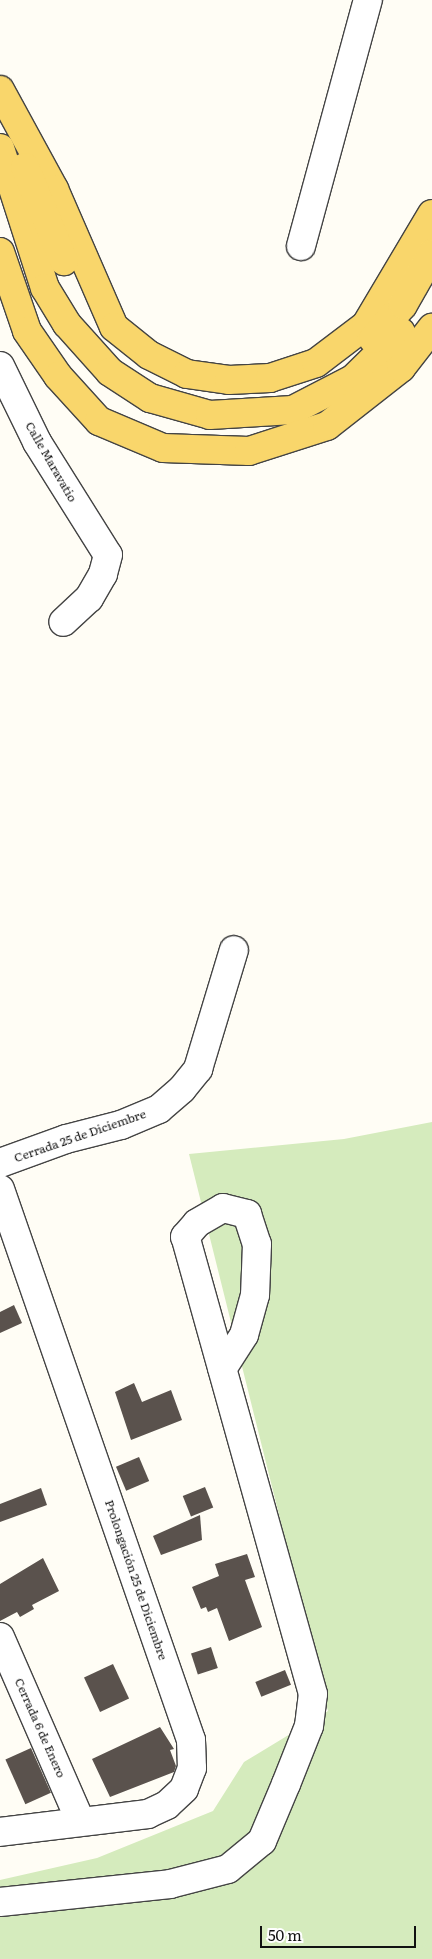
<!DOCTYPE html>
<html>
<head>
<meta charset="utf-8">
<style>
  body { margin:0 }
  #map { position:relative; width:432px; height:1959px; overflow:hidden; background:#fffdf5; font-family:Literata,serif }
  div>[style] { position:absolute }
  .green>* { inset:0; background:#d5ebbd }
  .building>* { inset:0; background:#5a524d; transform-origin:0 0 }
  .roads { filter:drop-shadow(1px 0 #444) drop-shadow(-1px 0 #444) drop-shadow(0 1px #444) drop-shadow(0 -1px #444) }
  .minor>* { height:28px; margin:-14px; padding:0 14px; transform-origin:14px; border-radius:14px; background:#fff }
  .major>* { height:28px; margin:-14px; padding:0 14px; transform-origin:14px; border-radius:14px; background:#f9d66b }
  span { translate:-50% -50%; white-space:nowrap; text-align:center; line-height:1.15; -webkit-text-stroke:5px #fff; paint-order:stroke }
  .street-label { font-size:12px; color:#111 }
  .scale { position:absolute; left:260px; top:1926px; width:156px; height:22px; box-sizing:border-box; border:2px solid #111; border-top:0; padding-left:6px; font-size:15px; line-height:18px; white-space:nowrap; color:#111; -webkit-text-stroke:4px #fff; paint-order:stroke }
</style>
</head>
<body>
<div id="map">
  <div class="green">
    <div style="clip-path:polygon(432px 1122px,432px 1959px,0 1959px,0 1880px,97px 1858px,213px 1811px,244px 1762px,328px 1711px,189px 1154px,344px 1139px)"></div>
  </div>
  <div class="building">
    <div style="clip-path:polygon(14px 1305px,22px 1323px,0 1333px,0 1312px)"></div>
    <div style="clip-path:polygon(134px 1383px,142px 1402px,171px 1390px,182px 1420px,131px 1440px,115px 1392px)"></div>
    <div style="left:139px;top:1457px;width:26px;height:25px;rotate:67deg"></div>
    <div style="left:205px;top:1487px;width:22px;height:24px;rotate:68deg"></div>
    <div style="clip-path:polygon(41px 1488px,47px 1505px,0 1522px,0 1504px)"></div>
    <div style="clip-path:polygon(200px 1515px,202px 1540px,161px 1555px,153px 1536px)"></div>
    <div style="clip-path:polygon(247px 1554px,255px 1577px,245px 1580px,262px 1627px,229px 1641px,217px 1608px,208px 1612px,206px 1607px,201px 1609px,192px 1587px,219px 1576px,215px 1564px)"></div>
    <div style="clip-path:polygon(43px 1558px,59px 1591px,32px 1605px,34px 1609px,20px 1617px,17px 1612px,0 1621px,0 1584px)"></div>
    <div style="left:211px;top:1647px;width:22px;height:21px;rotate:72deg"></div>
    <div style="left:113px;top:1664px;width:38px;height:32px;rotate:65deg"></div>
    <div style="left:285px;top:1670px;width:16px;height:32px;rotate:68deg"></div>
    <div style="clip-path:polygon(160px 1727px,174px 1749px,170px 1750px,176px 1766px,174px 1772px,110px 1797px,92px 1759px)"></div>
    <div style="left:31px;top:1748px;width:49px;height:28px;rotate:66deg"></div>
  </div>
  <div class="roads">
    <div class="minor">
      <div style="left:301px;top:246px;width:255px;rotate:-74.8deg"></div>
      <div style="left:0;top:366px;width:85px;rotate:64deg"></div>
      <div style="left:37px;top:442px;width:133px;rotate:57.9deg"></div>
      <div style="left:108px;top:555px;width:20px;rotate:105deg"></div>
      <div style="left:103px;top:574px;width:28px;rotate:120deg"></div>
      <div style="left:89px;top:598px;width:35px;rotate:137deg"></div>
      <div style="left:0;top:1163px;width:70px;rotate:-20deg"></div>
      <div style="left:66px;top:1139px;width:57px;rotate:-14.3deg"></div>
      <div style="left:121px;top:1125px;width:41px;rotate:-22.8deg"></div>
      <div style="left:159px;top:1109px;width:30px;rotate:-41deg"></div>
      <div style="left:182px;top:1089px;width:26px;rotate:-51deg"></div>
      <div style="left:198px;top:1069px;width:124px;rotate:-73.2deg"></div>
      <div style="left:0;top:1189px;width:583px;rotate:70.88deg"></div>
      <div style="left:191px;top:1740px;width:28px;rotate:88deg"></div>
      <div style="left:192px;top:1768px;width:22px;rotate:111deg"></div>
      <div style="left:184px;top:1789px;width:23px;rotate:137deg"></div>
      <div style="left:167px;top:1805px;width:21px;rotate:155deg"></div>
      <div style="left:148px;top:1814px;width:149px;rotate:173.1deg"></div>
      <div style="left:0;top:1637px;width:200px;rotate:66.4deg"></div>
      <div style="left:0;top:1902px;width:171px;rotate:-6deg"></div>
      <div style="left:170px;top:1884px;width:60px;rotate:-14.5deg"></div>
      <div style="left:228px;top:1869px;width:44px;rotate:-39.5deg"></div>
      <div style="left:262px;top:1841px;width:62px;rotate:-67.2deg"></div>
      <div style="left:286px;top:1784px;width:62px;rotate:-68.4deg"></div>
      <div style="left:309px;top:1726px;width:32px;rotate:-83deg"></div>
      <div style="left:313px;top:1694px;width:475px;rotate:-105.6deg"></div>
      <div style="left:185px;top:1237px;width:18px;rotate:-49deg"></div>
      <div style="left:197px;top:1223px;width:30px;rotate:-30deg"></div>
      <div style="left:223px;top:1208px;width:25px;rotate:14deg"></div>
      <div style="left:247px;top:1214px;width:32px;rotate:72deg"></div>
      <div style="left:257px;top:1244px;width:51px;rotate:92.2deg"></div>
      <div style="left:255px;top:1295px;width:41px;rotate:105.4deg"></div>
      <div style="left:244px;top:1335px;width:40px;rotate:122.9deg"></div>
    </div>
    <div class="major">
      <div style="left:0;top:90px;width:113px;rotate:61.4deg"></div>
      <div style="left:54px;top:189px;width:150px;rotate:66.5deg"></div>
      <div style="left:114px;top:327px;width:45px;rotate:38.7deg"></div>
      <div style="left:149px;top:355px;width:42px;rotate:26.6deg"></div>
      <div style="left:187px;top:374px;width:42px;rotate:8.1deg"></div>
      <div style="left:229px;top:380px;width:41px;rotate:-2.8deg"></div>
      <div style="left:270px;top:378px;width:48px;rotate:-18.1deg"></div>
      <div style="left:316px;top:363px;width:63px;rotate:-37.2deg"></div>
      <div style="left:366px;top:325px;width:129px;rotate:-59.3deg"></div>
      <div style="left:0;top:148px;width:147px;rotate:72.2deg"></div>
      <div style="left:45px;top:288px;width:42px;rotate:58.6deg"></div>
      <div style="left:67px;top:324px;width:64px;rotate:48.1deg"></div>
      <div style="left:110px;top:372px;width:48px;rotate:33deg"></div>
      <div style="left:150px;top:398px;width:62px;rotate:15.8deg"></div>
      <div style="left:210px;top:415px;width:83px;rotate:-3.4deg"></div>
      <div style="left:293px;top:410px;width:68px;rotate:-27.3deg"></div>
      <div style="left:353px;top:379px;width:67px;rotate:-44.4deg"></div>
      <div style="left:25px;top:167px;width:102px;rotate:67.5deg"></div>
      <div style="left:0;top:252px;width:83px;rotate:71.1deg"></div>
      <div style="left:27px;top:331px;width:55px;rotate:55.4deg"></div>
      <div style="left:58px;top:376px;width:61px;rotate:47.7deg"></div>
      <div style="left:99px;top:421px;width:69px;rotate:22.9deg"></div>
      <div style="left:163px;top:448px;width:86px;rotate:2deg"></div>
      <div style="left:249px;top:451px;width:82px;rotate:-17.8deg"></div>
      <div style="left:327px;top:426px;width:94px;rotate:-38.1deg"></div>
      <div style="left:401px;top:368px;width:51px;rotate:-52.2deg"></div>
      <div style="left:373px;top:339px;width:45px;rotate:-48.6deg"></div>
      <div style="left:403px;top:305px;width:59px;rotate:-60.4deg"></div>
    </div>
  </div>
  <div class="street-label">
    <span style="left:51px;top:462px;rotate:60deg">Calle Maravatio</span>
    <span style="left:80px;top:1136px;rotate:-19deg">Cerrada 25 de Diciembre</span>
    <span style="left:136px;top:1580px;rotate:71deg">Prolongación 25 de Diciembre</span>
    <span style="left:40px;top:1728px;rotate:66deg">Cerrada 6 de Enero</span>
  </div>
  <div class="scale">50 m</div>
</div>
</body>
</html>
